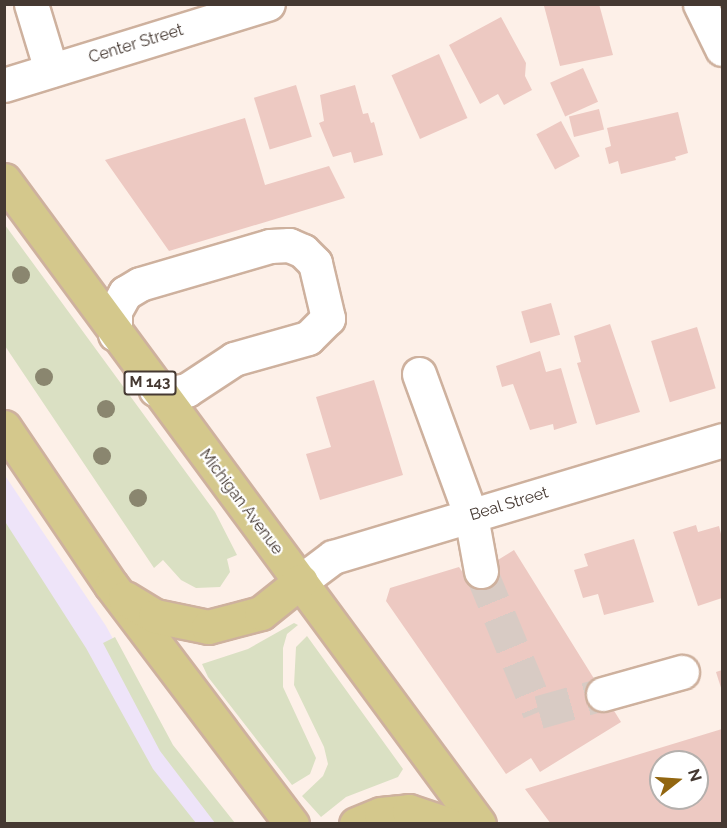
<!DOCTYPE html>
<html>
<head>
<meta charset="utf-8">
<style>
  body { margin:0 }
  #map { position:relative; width:727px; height:828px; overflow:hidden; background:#fdf0e8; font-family:Raleway,sans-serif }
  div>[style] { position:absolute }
  .education>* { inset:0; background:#eee4f9 }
  .green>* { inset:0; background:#dae0c3 }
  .building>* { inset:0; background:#edc9c2; transform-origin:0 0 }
  .minor-tunnel>* { height:33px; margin-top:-16.5px; transform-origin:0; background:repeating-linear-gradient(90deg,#d8cbc4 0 33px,transparent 0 49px) }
  .roads { filter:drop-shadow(2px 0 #ceb19e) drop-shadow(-2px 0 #ceb19e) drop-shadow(0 2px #ceb19e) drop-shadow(0 -2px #ceb19e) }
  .minor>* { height:33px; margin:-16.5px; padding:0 16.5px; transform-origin:16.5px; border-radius:16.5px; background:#fff }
  .major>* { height:33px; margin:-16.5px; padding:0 16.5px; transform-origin:16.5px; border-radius:16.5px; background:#d4c88c }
  .trees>* { width:18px; height:18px; margin:-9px; border-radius:50%; background:#8a866f }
  span { translate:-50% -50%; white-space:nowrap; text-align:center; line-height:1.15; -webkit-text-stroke:4.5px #fff; paint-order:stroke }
  .shield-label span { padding:2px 4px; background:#fff; border:2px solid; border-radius:4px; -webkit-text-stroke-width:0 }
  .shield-label { font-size:15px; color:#453932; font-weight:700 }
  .street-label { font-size:16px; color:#453932 }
  .frame { position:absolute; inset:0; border:6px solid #453932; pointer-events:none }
  .north { position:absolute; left:649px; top:750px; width:60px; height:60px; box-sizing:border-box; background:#fff; border:2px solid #b5b0ad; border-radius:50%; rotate:73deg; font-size:16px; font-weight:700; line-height:24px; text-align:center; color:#453932 }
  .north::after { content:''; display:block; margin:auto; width:21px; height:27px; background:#926610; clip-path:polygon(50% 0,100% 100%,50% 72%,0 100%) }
</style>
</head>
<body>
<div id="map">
  <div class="education">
    <div style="clip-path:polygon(4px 474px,106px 626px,172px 747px,233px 823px,5px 823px)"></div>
  </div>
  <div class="green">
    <div style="clip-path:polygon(5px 225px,215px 512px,237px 555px,227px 559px,230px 572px,220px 587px,196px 588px,181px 580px,163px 560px,154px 568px,5px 346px)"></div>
    <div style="clip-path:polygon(4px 520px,86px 648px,153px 769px,196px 823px,5px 823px)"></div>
    <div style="clip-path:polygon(294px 623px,298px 625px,287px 634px,283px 648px,283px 687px,316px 758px,310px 774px,292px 785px,208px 677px,202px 664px,248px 649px)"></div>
    <div style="clip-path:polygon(307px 636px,403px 769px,398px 777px,346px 797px,321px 817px,302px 796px,323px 776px,328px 764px,324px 747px,294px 685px,296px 647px)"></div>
    <div style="clip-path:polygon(115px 637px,173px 745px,235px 823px,215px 823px,160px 751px,103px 643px)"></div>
  </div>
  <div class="building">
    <div style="clip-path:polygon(599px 4px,613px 55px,560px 66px,544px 6px)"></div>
    <div style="clip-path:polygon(501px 17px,526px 63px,525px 76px,532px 90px,504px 105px,498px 94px,480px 104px,449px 45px)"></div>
    <div style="left:439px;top:54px;width:70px;height:52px;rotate:66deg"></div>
    <div style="left:583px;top:68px;width:37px;height:36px;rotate:66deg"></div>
    <div style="left:296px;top:85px;width:54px;height:44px;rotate:73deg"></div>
    <div style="clip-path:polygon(355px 85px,363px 114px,368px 113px,371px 123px,374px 122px,383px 155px,354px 163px,351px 152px,333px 157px,319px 123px,324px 121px,320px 95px)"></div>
    <div style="left:599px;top:109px;width:21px;height:31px;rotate:76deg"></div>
    <div style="clip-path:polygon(678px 112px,688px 153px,675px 157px,676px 160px,621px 174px,618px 161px,609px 164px,605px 148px,611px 146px,607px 128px)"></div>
    <div style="clip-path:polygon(245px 118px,265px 185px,329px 166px,345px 198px,169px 251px,105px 160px)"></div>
    <div style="left:561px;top:121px;width:40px;height:28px;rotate:62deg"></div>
    <div style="left:551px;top:303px;width:33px;height:31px;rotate:74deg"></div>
    <div style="clip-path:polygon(610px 324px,640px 412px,596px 425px,577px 363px,581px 362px,574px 336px)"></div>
    <div style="left:697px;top:327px;width:64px;height:48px;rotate:73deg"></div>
    <div style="clip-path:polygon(540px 351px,546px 372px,561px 368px,577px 423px,554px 430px,553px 424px,530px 430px,513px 384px,502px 387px,496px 366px)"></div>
    <div style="clip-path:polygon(374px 380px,403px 475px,320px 500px,306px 454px,331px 447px,316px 397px)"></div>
    <div style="clip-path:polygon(696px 525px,698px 532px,719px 526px,722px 538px,722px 598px,698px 606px,673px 532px)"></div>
    <div style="clip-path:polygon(634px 539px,654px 602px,604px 615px,598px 594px,583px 598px,574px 570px,588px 566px,584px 554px)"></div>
    <div style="clip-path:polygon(514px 550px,621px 722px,540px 772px,531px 758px,506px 774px,386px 601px,390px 588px,459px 567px,467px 579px)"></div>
    <div style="clip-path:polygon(722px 670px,722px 691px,716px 672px)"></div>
    <div style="clip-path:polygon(evenodd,722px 729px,722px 824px,551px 824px,525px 789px,722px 729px,661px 762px,697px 762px,697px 798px,661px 798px,661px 762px)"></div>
  </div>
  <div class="minor-tunnel">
    <div style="left:481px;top:571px;width:152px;rotate:67.6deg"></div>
    <div style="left:539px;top:712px;width:66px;rotate:-15.7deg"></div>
  </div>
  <div class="roads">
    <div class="minor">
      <div style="left:31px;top:4px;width:69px;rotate:73.1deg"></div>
      <div style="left:700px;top:4px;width:50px;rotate:63.9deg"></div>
      <div style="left:4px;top:85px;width:276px;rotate:-17.1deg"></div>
      <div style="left:115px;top:334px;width:23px;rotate:-90deg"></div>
      <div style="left:115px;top:311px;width:21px;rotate:-61deg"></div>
      <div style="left:125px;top:293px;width:17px;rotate:-31deg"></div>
      <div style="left:140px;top:284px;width:135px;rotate:-16.3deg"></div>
      <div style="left:270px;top:246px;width:19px;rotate:-3deg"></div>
      <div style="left:289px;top:245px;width:15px;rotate:23deg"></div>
      <div style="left:303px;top:251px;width:17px;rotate:45deg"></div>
      <div style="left:315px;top:263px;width:57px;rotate:76.7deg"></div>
      <div style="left:328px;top:318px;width:28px;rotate:135deg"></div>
      <div style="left:308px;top:338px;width:77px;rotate:164.2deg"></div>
      <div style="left:234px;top:359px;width:56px;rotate:146.6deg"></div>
      <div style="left:187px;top:390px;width:16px;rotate:169deg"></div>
      <div style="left:171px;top:393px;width:16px;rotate:-166deg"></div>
      <div style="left:419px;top:374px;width:151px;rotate:69.9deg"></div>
      <div style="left:471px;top:516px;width:56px;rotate:79.7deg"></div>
      <div style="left:301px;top:581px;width:40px;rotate:-37deg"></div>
      <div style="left:333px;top:557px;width:406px;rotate:-16.7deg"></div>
      <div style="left:603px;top:694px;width:82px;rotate:-15.6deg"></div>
    </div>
    <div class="major">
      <div style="left:4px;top:180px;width:800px;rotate:53.59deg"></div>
      <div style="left:4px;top:427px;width:191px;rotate:55.9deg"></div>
      <div style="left:111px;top:585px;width:300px;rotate:52.9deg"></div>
      <div style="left:125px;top:598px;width:35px;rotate:31deg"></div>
      <div style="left:155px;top:616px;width:54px;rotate:11.7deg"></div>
      <div style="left:208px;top:627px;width:55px;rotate:-14.8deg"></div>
      <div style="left:261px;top:613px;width:51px;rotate:-38.7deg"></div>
      <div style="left:356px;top:824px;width:27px;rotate:-22deg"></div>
      <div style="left:381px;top:814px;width:28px;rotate:-6deg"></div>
      <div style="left:409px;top:811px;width:40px;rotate:18.9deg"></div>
    </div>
  </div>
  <div class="trees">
    <div style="left:21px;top:275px"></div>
    <div style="left:44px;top:377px"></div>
    <div style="left:106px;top:409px"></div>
    <div style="left:102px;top:456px"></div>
    <div style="left:138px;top:498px"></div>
  </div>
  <div class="shield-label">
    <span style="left:150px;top:383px">M 143</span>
  </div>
  <div class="street-label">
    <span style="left:136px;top:44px;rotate:-17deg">Center Street</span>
    <span style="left:241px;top:502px;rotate:53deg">Michigan Avenue</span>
    <span style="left:509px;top:504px;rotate:-17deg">Beal Street</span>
  </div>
  <div class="frame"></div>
  <div class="north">N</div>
</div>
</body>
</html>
